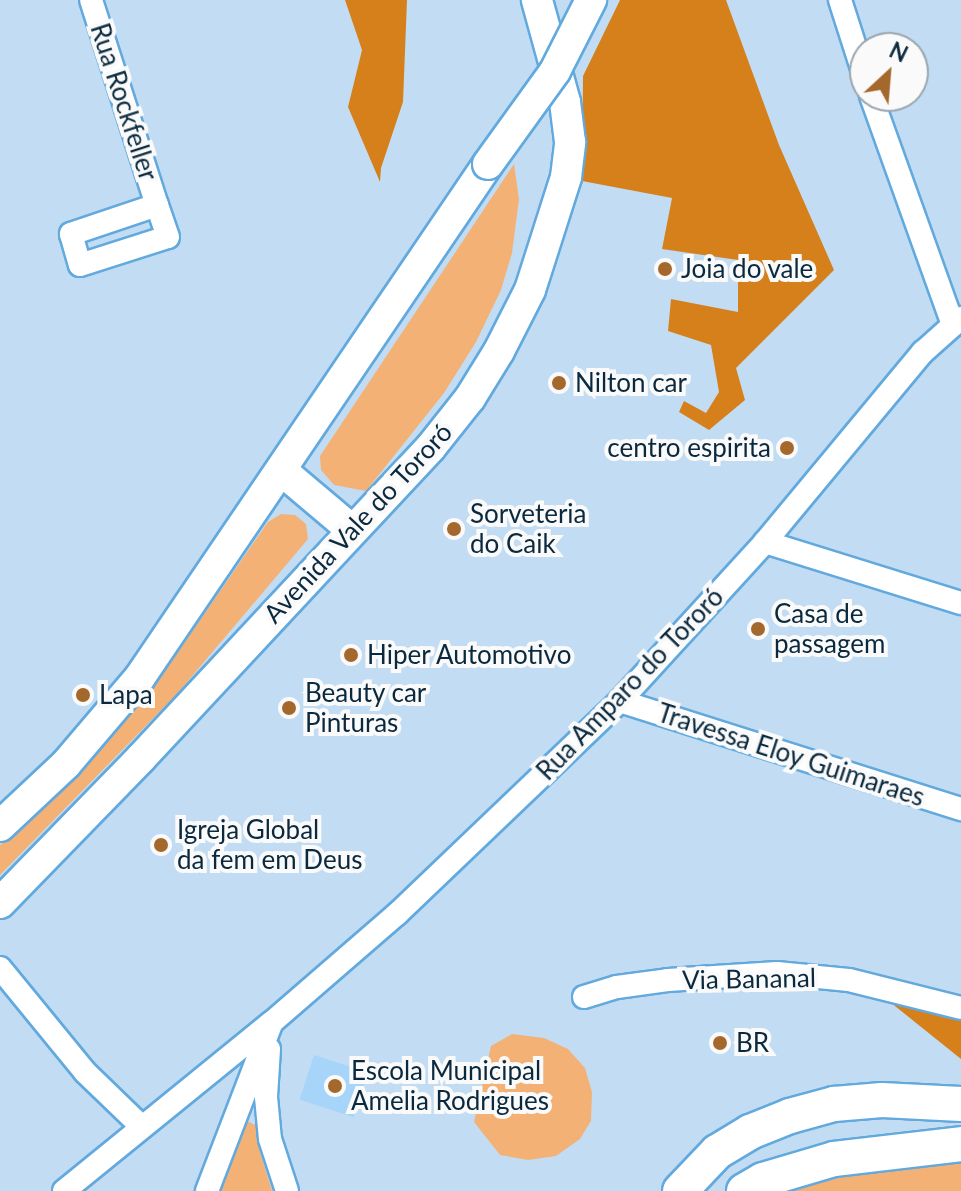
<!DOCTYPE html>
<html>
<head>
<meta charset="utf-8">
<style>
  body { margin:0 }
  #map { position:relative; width:961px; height:1191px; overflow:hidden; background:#c2ddf3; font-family:Lato,sans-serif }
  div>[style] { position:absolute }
  .built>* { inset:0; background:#a7d5f9; transform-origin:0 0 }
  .green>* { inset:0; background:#f3b175 }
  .forest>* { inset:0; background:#d6801c }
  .roads { filter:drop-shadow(2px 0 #62a9de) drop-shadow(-2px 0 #62a9de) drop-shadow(0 2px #62a9de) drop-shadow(0 -2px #62a9de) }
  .street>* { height:22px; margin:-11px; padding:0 11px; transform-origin:11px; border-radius:11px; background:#fff }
  .secondary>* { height:30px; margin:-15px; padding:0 15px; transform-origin:15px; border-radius:15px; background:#fff }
  .primary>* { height:34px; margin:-17px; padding:0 17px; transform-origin:17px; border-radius:17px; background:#fff }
  .bridges { filter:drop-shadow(2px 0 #62a9de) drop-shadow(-2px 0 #62a9de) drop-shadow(0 2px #62a9de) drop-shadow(0 -2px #62a9de) }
  .secondary-bridge>* { height:30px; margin:-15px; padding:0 15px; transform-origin:15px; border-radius:15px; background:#fff }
  .dots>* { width:22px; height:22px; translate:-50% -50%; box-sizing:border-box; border:4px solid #fafafa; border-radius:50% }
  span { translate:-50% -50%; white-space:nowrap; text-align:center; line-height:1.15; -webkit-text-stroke:8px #fafafa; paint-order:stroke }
  .street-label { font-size:26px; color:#0a293e }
  .poi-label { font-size:26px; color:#0a293e }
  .left { translate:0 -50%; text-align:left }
  .right { translate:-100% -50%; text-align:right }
  .north { position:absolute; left:849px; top:32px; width:80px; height:80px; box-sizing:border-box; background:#fafafa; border:2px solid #9aa6af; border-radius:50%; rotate:26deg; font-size:22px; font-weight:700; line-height:32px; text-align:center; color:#0a293e }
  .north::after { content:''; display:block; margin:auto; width:28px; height:36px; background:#a5682c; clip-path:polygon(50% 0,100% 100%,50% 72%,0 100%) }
</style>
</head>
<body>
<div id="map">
  <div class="built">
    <div style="left:314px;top:1055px;width:57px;height:47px;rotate:18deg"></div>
  </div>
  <div class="green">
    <div style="clip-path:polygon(514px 164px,519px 199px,512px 253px,501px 290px,476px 342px,444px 393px,366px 491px,334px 485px,321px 470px,320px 456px)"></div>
    <div style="clip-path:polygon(281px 514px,295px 515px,306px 524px,308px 539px,177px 694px,0 875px,0 845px,32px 818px,160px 678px,268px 522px)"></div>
    <div style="clip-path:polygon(512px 1034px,544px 1038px,568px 1049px,585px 1068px,592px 1092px,591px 1121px,580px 1139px,556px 1156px,528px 1160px,500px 1155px,474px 1122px,491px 1046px)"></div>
    <div style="clip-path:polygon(247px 1121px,259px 1127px,260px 1152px,272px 1191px,220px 1191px)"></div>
    <div style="clip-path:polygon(961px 1148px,961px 1191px,782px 1191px,837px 1174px)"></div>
  </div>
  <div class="forest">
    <div style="clip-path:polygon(345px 0,407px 0,403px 102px,381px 168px,380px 182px,348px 107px,362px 50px)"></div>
    <div style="clip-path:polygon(620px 0,726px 0,779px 145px,834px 270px,736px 368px,745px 400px,709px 430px,679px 412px,684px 401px,706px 413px,719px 392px,711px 345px,668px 331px,671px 299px,738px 312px,738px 260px,662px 249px,672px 198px,582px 181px,583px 76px)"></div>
    <div style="clip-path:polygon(885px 998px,961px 1016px,961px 1059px)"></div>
  </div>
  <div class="roads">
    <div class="street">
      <div style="left:91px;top:0;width:215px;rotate:72.2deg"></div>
      <div style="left:157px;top:205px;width:91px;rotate:161.4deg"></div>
      <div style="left:71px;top:234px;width:32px;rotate:74deg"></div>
      <div style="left:80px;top:265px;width:92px;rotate:-17.7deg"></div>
      <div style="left:168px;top:237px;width:34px;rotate:-109deg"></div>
      <div style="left:840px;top:0;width:82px;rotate:72.2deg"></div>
      <div style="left:871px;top:96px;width:243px;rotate:70.3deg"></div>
      <div style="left:765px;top:542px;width:205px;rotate:17.3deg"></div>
      <div style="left:620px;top:701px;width:358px;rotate:17.6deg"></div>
      <div style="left:0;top:968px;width:134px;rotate:50.7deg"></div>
      <div style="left:85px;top:1072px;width:79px;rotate:44deg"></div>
      <div style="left:584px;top:997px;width:34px;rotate:-17deg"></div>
      <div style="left:617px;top:987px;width:51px;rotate:-7.8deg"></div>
      <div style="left:668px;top:980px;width:109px;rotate:-3.7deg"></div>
      <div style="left:777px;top:973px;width:72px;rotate:5.6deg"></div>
      <div style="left:849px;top:980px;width:115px;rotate:14deg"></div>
      <div style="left:269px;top:1049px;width:48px;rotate:93.6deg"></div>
      <div style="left:266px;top:1097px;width:42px;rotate:84.6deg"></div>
      <div style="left:270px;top:1139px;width:55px;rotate:71.9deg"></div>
      <div style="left:64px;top:1191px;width:267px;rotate:-39.1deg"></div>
      <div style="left:271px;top:1023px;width:167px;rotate:-40.9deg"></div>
      <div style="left:397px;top:914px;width:308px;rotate:-43.7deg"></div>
      <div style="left:620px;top:701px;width:215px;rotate:-47.6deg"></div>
      <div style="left:765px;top:542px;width:247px;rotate:-50.3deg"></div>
      <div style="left:923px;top:352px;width:51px;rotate:-41.8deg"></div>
      <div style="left:207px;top:1191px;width:179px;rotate:-69deg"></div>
    </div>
    <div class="secondary">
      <div style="left:282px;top:471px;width:92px;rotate:40.1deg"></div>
      <div style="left:0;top:826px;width:91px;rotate:-43.2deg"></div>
      <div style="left:66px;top:764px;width:114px;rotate:-49.6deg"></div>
      <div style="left:140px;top:677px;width:620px;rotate:-55.85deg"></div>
      <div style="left:0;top:903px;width:202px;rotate:-45.8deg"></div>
      <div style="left:141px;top:758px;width:425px;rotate:-47deg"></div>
      <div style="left:431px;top:447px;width:63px;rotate:-51.5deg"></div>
      <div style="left:470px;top:398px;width:55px;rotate:-58.3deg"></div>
      <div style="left:499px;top:351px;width:68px;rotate:-63.1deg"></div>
      <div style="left:530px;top:290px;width:119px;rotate:-72.3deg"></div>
      <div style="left:566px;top:177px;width:35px;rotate:-83deg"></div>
      <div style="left:570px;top:142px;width:40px;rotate:-97.1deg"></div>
      <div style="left:565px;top:102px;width:106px;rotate:-105.4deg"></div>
    </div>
    <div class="primary">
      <div style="left:680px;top:1191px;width:54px;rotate:-46.5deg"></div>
      <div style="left:717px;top:1152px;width:39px;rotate:-31deg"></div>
      <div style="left:750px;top:1132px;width:43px;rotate:-21.8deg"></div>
      <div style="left:790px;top:1116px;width:46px;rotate:-15.3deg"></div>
      <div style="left:834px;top:1104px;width:48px;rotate:-4.8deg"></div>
      <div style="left:882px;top:1100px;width:79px;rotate:2.9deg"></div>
      <div style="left:744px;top:1191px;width:22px;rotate:-30deg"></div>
      <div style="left:763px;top:1180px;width:74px;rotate:-16.5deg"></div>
      <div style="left:834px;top:1159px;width:128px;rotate:-6.7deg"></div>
    </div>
  </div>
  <div class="bridges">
    <div class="secondary-bridge">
      <div style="left:488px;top:164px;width:115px;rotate:-54.2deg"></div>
      <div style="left:555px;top:71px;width:80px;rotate:-63.1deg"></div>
    </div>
  </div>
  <div class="dots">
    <div style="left:665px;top:269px;background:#a5682c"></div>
    <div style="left:559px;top:383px;background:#a5682c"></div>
    <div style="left:787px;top:448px;background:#a5682c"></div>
    <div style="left:454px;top:529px;background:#a5682c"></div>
    <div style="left:758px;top:629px;background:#a5682c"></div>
    <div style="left:351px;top:655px;background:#a5682c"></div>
    <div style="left:83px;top:695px;background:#a5682c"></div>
    <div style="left:289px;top:708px;background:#a5682c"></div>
    <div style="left:161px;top:845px;background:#a5682c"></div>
    <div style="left:720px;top:1043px;background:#a5682c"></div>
    <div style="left:335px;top:1086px;background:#a5682c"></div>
  </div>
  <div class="street-label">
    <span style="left:124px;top:102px;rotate:72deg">Rua Rockfeller</span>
    <span style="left:358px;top:523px;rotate:-47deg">Avenida Vale do Tororó</span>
    <span style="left:630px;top:684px;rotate:-46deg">Rua Amparo do Tororó</span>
    <span style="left:791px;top:755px;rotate:18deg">Travessa Eloy Guimaraes</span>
    <span style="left:749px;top:979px;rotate:-1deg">Via Bananal</span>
  </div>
  <div class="poi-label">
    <span class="left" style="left:681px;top:269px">Joia do vale</span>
    <span class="left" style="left:575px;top:383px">Nilton car</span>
    <span class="right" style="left:771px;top:448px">centro espirita</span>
    <span class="left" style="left:470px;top:529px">Sorveteria<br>do Caik</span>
    <span class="left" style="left:774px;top:629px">Casa de<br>passagem</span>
    <span class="left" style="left:367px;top:655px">Hiper Automotivo</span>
    <span class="left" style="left:305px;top:708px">Beauty car<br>Pinturas</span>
    <span class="left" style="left:99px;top:695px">Lapa</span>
    <span class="left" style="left:177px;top:845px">Igreja Global<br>da fem em Deus</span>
    <span class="left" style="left:736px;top:1043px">BR</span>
    <span class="left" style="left:351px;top:1086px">Escola Municipal<br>Amelia Rodrigues</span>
  </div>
  <div class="north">N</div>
</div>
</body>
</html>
